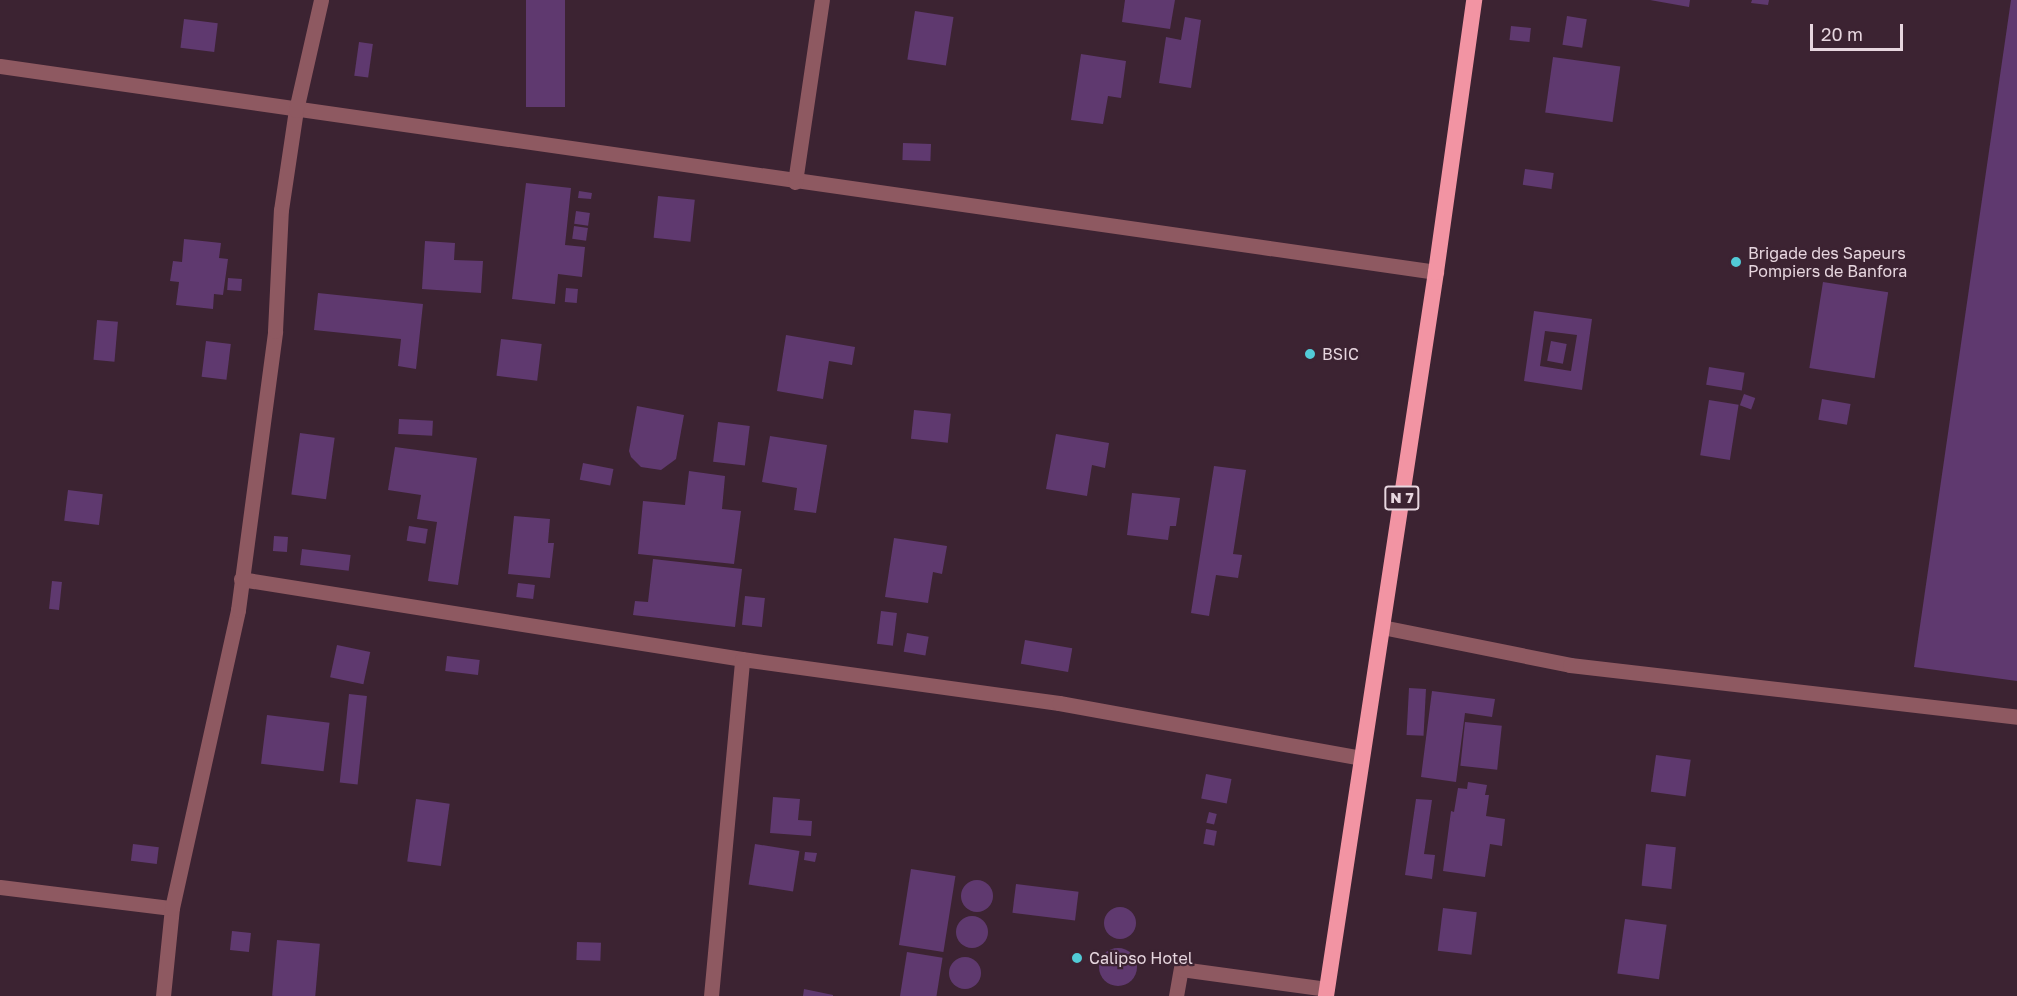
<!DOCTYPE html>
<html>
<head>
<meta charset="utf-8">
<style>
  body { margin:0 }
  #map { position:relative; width:2017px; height:996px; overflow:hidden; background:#3c2332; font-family:"Golos Text",sans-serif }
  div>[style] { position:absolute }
  .building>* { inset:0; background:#5f396f; transform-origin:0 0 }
  .round { border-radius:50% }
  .minor>* { height:15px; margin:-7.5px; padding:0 7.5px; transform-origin:7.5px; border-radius:7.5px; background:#8e5961 }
  .trunk>* { height:16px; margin:-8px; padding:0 8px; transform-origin:8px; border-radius:8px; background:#f294a3 }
  .dots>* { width:16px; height:16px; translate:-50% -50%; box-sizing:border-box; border:3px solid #3c2332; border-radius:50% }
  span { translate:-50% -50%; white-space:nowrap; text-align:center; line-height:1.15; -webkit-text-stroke:4.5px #3c2332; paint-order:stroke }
  .shield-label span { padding:2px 4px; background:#3c2332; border:2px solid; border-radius:4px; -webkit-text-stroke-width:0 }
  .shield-label { font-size:15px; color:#e7d6df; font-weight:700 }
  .poi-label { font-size:16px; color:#e7d6df }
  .left { translate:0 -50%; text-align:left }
  .scale { position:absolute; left:1810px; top:24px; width:93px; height:27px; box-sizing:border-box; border:3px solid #e7d6df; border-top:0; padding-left:8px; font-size:18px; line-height:21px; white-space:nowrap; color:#e7d6df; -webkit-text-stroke:4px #3c2332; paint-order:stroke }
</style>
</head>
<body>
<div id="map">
  <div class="building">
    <div style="left:526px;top:0;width:39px;height:107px"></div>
    <div style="clip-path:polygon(1125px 0,1175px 0,1170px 29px,1122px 22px)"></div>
    <div style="clip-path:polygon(1650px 0,1690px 0,1689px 7px)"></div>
    <div style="clip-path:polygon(1752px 0,1769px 0,1768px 5px,1751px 3px)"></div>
    <div style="clip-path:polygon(2011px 0,2017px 0,2017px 681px,1914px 667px)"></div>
    <div style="left:915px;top:11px;width:39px;height:49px;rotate:9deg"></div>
    <div style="left:1567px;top:16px;width:20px;height:29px;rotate:9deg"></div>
    <div style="clip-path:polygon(1185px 17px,1201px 20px,1191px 88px,1159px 83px,1166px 37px,1181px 40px)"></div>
    <div style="left:184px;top:19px;width:34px;height:29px;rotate:7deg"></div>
    <div style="left:1511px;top:26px;width:20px;height:14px;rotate:6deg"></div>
    <div style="left:359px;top:42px;width:14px;height:34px;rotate:8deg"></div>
    <div style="clip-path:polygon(1081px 54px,1126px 61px,1121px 98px,1108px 96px,1103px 124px,1071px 120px)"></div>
    <div style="left:1553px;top:57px;width:68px;height:56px;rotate:8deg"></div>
    <div style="left:903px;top:143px;width:28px;height:17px;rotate:2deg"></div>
    <div style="left:1525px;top:169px;width:29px;height:16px;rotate:8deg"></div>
    <div style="clip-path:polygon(526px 183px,571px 188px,565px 245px,585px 247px,582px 277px,558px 274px,555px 304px,512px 299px)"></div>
    <div style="clip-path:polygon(579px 191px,592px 193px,591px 199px,578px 198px)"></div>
    <div style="left:658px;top:196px;width:37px;height:42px;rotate:6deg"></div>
    <div style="left:576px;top:211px;width:14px;height:13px;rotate:8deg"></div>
    <div style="left:574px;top:226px;width:14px;height:13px;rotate:8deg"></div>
    <div style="clip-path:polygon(184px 239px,221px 243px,219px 258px,228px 259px,223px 295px,214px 294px,213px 309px,176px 305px,179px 282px,170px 281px,173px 261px,182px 262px)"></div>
    <div style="clip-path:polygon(425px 241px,455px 243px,454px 260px,483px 261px,481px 293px,422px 289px)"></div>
    <div style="left:228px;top:278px;width:14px;height:12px;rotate:4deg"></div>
    <div style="left:1823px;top:282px;width:66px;height:87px;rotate:9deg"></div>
    <div style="left:566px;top:288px;width:12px;height:14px;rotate:5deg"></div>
    <div style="clip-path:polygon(318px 293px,423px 304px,416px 369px,398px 366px,401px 339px,314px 330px)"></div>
    <div style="clip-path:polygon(evenodd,1534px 311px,1592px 319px,1582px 390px,1524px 381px,1534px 311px,1545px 331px,1577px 335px,1571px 371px,1540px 366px,1545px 331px)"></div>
    <div style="left:97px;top:320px;width:21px;height:40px;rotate:5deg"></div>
    <div style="clip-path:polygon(786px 335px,855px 347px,852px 365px,829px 361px,823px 399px,777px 391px)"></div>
    <div style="left:501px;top:339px;width:41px;height:37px;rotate:7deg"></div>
    <div style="left:206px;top:341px;width:25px;height:36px;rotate:7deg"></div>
    <div style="left:1551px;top:341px;width:16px;height:20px;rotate:11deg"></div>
    <div style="left:1709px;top:367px;width:36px;height:18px;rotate:9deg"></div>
    <div style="left:1744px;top:394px;width:12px;height:12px;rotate:20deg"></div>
    <div style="left:1822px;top:399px;width:29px;height:21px;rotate:10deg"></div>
    <div style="left:1709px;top:400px;width:30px;height:56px;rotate:9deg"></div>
    <div style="clip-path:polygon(637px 406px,684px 415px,676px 459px,661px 470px,641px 467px,631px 457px,629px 451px)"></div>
    <div style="left:914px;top:410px;width:37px;height:29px;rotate:6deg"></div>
    <div style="left:399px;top:419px;width:34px;height:15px;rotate:3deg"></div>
    <div style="left:718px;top:422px;width:32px;height:40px;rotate:7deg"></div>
    <div style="left:300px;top:433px;width:35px;height:62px;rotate:8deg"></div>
    <div style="clip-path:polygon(1056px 434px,1109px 443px,1105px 468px,1092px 465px,1087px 496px,1046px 489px)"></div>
    <div style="clip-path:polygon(770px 436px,827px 445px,816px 513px,794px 510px,797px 488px,762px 482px)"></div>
    <div style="clip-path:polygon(395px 447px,477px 458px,458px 585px,428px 581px,437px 522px,417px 519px,421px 495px,388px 490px)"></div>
    <div style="left:583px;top:463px;width:31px;height:17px;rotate:11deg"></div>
    <div style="clip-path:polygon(1214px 466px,1246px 470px,1233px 554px,1242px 555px,1238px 578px,1216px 575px,1209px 616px,1191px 613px)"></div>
    <div style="clip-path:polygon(689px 471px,725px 476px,722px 509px,741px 511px,734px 564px,638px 554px,643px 501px,685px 505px)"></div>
    <div style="left:68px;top:490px;width:35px;height:31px;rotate:7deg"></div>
    <div style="clip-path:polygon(1132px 493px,1180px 498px,1176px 526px,1170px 526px,1168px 540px,1127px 535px)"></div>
    <div style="clip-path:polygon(514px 516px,550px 519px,548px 543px,554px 543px,550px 578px,508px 574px)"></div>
    <div style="left:409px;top:526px;width:19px;height:15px;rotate:9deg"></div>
    <div style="left:274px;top:536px;width:14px;height:15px;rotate:4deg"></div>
    <div style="clip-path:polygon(894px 538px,947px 546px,942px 574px,933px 572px,928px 603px,885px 597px)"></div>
    <div style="left:302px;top:549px;width:49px;height:16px;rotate:7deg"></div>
    <div style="clip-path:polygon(653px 559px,742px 569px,735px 627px,633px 615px,635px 601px,648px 602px)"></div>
    <div style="left:52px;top:581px;width:10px;height:28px;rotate:6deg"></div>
    <div style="left:518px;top:583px;width:17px;height:14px;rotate:7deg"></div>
    <div style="left:745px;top:596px;width:20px;height:29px;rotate:6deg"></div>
    <div style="left:881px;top:611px;width:16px;height:33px;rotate:7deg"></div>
    <div style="left:907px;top:633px;width:22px;height:19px;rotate:10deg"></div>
    <div style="left:1025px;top:640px;width:48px;height:24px;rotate:10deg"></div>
    <div style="left:337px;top:645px;width:34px;height:33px;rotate:12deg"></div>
    <div style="left:447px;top:656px;width:33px;height:15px;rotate:7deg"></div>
    <div style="left:1409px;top:688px;width:17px;height:47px;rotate:3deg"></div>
    <div style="clip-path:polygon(1432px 691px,1495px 699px,1492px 717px,1465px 713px,1456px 782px,1421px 777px)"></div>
    <div style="left:349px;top:694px;width:18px;height:89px;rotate:6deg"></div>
    <div style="left:267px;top:715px;width:63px;height:49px;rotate:7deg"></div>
    <div style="left:1465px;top:722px;width:37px;height:44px;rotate:6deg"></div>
    <div style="left:1656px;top:755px;width:35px;height:37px;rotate:8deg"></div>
    <div style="left:1206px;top:774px;width:26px;height:25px;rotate:11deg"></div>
    <div style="clip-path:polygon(1468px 782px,1487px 785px,1485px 795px,1489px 795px,1486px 816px,1505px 819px,1502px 846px,1490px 844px,1485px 877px,1443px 871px,1451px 811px,1454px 812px,1458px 788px,1467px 789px)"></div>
    <div style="clip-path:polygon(773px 797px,800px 799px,798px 820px,812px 821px,811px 836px,770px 833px)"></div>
    <div style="left:416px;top:799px;width:34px;height:63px;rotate:8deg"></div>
    <div style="clip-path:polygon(1416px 799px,1432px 800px,1424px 854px,1435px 855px,1432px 879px,1405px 875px)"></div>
    <div style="left:1209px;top:812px;width:8px;height:11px;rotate:14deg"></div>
    <div style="left:1206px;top:829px;width:11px;height:15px;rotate:10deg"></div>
    <div style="left:133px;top:844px;width:26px;height:17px;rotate:7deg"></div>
    <div style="left:755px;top:844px;width:45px;height:41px;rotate:9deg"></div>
    <div style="left:1646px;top:844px;width:30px;height:42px;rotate:6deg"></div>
    <div style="clip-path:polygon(805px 852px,817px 853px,815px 862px,804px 860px)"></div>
    <div style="left:911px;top:869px;width:45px;height:77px;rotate:9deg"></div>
    <div class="round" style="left:961px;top:880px;width:32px;height:32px"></div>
    <div style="left:1016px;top:884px;width:63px;height:29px;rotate:7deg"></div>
    <div class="round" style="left:1104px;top:907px;width:32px;height:32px"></div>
    <div style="left:1443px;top:908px;width:34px;height:43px;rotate:7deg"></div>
    <div class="round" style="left:956px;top:916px;width:32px;height:32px"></div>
    <div style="left:1625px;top:919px;width:42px;height:55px;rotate:8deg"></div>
    <div style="left:232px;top:931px;width:19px;height:19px;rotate:6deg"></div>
    <div style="left:277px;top:940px;width:43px;height:56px;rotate:5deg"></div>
    <div style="left:577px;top:942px;width:24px;height:18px;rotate:2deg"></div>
    <div class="round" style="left:1099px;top:948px;width:38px;height:38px"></div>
    <div style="left:907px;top:952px;width:36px;height:45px;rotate:9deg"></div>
    <div class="round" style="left:949px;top:957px;width:32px;height:32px"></div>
    <div style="clip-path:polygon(804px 989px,833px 995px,833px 996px,803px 996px)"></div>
  </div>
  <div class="minor">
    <div style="left:0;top:66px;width:1451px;rotate:8.16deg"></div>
    <div style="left:795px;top:182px;width:184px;rotate:-81.6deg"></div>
    <div style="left:241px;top:579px;width:507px;rotate:9.07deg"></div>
    <div style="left:742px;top:659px;width:320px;rotate:7.9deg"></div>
    <div style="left:1059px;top:703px;width:307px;rotate:10.3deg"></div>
    <div style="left:1382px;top:627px;width:192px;rotate:11.4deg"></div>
    <div style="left:1570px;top:665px;width:450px;rotate:6.6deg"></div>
    <div style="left:0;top:887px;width:173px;rotate:7deg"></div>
    <div style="left:163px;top:996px;width:88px;rotate:-84.2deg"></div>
    <div style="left:172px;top:908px;width:305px;rotate:-77.5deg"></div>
    <div style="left:238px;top:610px;width:281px;rotate:-82.4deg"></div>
    <div style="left:275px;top:331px;width:121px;rotate:-87.2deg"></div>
    <div style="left:281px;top:210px;width:101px;rotate:-81.5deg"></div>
    <div style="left:296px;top:110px;width:113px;rotate:-77.2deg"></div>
    <div style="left:711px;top:996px;width:338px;rotate:-84.7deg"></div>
    <div style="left:1176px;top:996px;width:27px;rotate:-80deg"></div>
    <div style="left:1181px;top:969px;width:147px;rotate:7.8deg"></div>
  </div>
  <div class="trunk">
    <div style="left:1326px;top:996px;width:732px;rotate:-81.36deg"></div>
    <div style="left:1436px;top:272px;width:275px;rotate:-82deg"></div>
  </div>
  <div class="dots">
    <div style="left:1736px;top:262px;background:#52cbd7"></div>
    <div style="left:1310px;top:354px;background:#52cbd7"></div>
    <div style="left:1077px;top:958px;background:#52cbd7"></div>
  </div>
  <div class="shield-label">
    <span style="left:1402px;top:498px">N 7</span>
  </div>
  <div class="poi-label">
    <span class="left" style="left:1748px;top:262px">Brigade des Sapeurs<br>Pompiers de Banfora</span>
    <span class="left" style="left:1322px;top:354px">BSIC</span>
    <span class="left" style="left:1089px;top:958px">Calipso Hotel</span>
  </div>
  <div class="scale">20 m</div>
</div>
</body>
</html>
